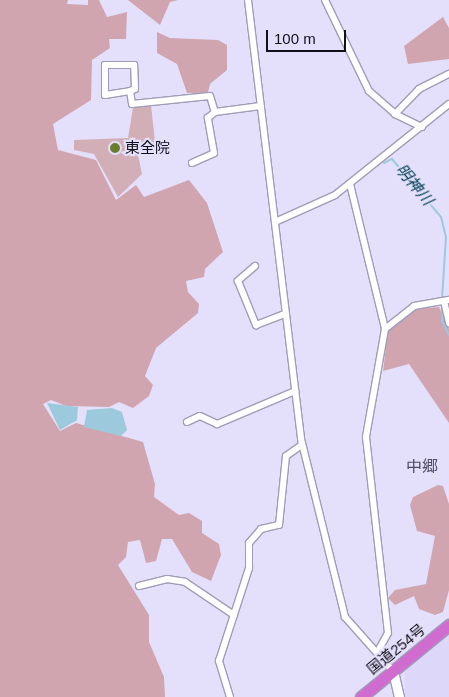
<!DOCTYPE html>
<html>
<head>
<meta charset="utf-8">
<style>
  body { margin:0 }
  #map { position:relative; width:449px; height:697px; overflow:hidden; background:#e4e0fb; font-family:Helvetica,"Noto Sans JP",sans-serif }
  div>[style] { position:absolute }
  .built>* { inset:0; background:#ddd7fa }
  .green>* { inset:0; background:#d2aeb7 }
  .forest>* { inset:0; background:#d1a5b0 }
  .water>* { inset:0; background:#9cc9dc }
  .stream>* { height:2px; margin:-1px; padding:0 1px; transform-origin:1px; border-radius:1px; background:#9cc9dc }
  .roads { filter:drop-shadow(1px 0 #a09cb6) drop-shadow(-1px 0 #a09cb6) drop-shadow(0 1px #a09cb6) drop-shadow(0 -1px #a09cb6) }
  .street>* { height:6px; margin:-3px; padding:0 3px; transform-origin:3px; border-radius:3px; background:#fff }
  .secondary>* { height:9px; margin:-4.5px; padding:0 4.5px; transform-origin:4.5px; border-radius:4.5px; background:#fff }
  .highway>* { height:11px; margin:-5.5px; padding:0 5.5px; transform-origin:5.5px; border-radius:5.5px; background:#d06ccf }
  .dots>* { width:14px; height:14px; translate:-50% -50%; box-sizing:border-box; border:2px solid #e4e0fb; border-radius:50% }
  span { translate:-50% -50%; white-space:nowrap; text-align:center; line-height:1.15; -webkit-text-stroke:4.5px #e4e0fb; paint-order:stroke }
  .poi-label { font-size:15px; color:#111019 }
  .left { translate:0 -50%; text-align:left }
  .street-label { font-size:15px; color:#111019 }
  .water-label { font-size:16px; color:#004255; font-style:italic }
  .neighbourhood-label { font-size:16px; color:#4f4b62 }
  .scale { position:absolute; left:266px; top:30px; width:80px; height:22px; box-sizing:border-box; border:2px solid #111019; border-top:0; padding-left:6px; font-size:15px; line-height:18px; white-space:nowrap; color:#111019; -webkit-text-stroke:4px #e4e0fb; paint-order:stroke }
</style>
</head>
<body>
<div id="map">
  <div class="built">
    <div style="clip-path:polygon(449px 635px,449px 697px,405px 697px,405px 671px)"></div>
  </div>
  <div class="green">
    <div style="clip-path:polygon(151px 105px,156px 151px,138px 155px,142px 174px,118px 197px,94px 154px,74px 150px,74px 140px,128px 138px,133px 108px)"></div>
  </div>
  <div class="forest">
    <div style="clip-path:polygon(0 0,68px 0,67px 4px,88px 5px,88px 0,99px 0,107px 17px,127px 12px,126px 39px,109px 39px,110px 48px,92px 60px,91px 100px,53px 124px,58px 150px,96px 160px,116px 200px,136px 185px,144px 197px,189px 180px,207px 203px,223px 252px,205px 269px,204px 277px,186px 281px,188px 292px,199px 304px,198px 313px,156px 348px,145px 376px,153px 385px,149px 396px,133px 408px,119px 402px,109px 407px,66px 406px,51px 400px,43px 404px,60px 431px,76px 423px,143px 442px,155px 484px,154px 497px,179px 515px,189px 513px,202px 521px,202px 533px,219px 544px,221px 555px,211px 581px,192px 572px,172px 539px,162px 539px,156px 561px,146px 563px,140px 540px,128px 542px,126px 557px,118px 565px,149px 615px,149px 642px,164px 677px,165px 697px,0 697px)"></div>
    <div style="clip-path:polygon(128px 0,178px 0,170px 2px,160px 25px)"></div>
    <div style="clip-path:polygon(443px 17px,449px 28px,449px 59px,408px 64px,404px 46px)"></div>
    <div style="clip-path:polygon(157px 32px,170px 38px,218px 40px,227px 45px,227px 70px,210px 84px,208px 93px,187px 93px,177px 64px,157px 53px)"></div>
    <div style="clip-path:polygon(439px 307px,449px 329px,449px 423px,409px 364px,383px 371px,388px 331px,415px 309px)"></div>
    <div style="clip-path:polygon(438px 485px,443px 486px,449px 504px,449px 590px,443px 612px,435px 615px,419px 609px,414px 596px,395px 605px,388px 598px,395px 590px,426px 584px,435px 536px,417px 531px,410px 505px,413px 497px)"></div>
  </div>
  <div class="water">
    <div style="clip-path:polygon(47px 403px,78px 407px,77px 420px,60px 430px)"></div>
    <div style="clip-path:polygon(112px 408px,122px 412px,127px 430px,121px 436px,84px 427px,87px 410px)"></div>
  </div>
  <div class="stream">
    <div style="left:384px;top:163px;width:9px;rotate:-27deg"></div>
    <div style="left:392px;top:159px;width:76px;rotate:49.8deg"></div>
    <div style="left:441px;top:217px;width:21px;rotate:76deg"></div>
    <div style="left:446px;top:237px;width:62px;rotate:93.7deg"></div>
    <div style="left:442px;top:304px;width:17px;rotate:90deg"></div>
    <div style="left:442px;top:321px;width:16px;rotate:63deg"></div>
  </div>
  <div class="roads">
    <div class="street">
      <div style="left:248px;top:0;width:446px;rotate:83.1deg"></div>
      <div style="left:302px;top:443px;width:179px;rotate:76.1deg"></div>
      <div style="left:345px;top:617px;width:72px;rotate:48.4deg"></div>
      <div style="left:325px;top:0;width:101px;rotate:64.2deg"></div>
      <div style="left:369px;top:91px;width:35px;rotate:41deg"></div>
      <div style="left:395px;top:114px;width:30px;rotate:26deg"></div>
      <div style="left:130px;top:91px;width:5px;rotate:-22deg"></div>
      <div style="left:135px;top:89px;width:24px;rotate:-92deg"></div>
      <div style="left:134px;top:65px;width:29px;rotate:180deg"></div>
      <div style="left:105px;top:65px;width:30px;rotate:90deg"></div>
      <div style="left:105px;top:95px;width:25px;rotate:-9deg"></div>
      <div style="left:130px;top:91px;width:13px;rotate:81deg"></div>
      <div style="left:132px;top:104px;width:78px;rotate:-5.9deg"></div>
      <div style="left:210px;top:96px;width:17px;rotate:73deg"></div>
      <div style="left:215px;top:112px;width:46px;rotate:-7.4deg"></div>
      <div style="left:395px;top:114px;width:35px;rotate:-46deg"></div>
      <div style="left:419px;top:89px;width:34px;rotate:-27deg"></div>
      <div style="left:192px;top:163px;width:24px;rotate:-24deg"></div>
      <div style="left:214px;top:153px;width:36px;rotate:-100deg"></div>
      <div style="left:208px;top:118px;width:9px;rotate:-41deg"></div>
      <div style="left:350px;top:184px;width:149px;rotate:76.4deg"></div>
      <div style="left:385px;top:329px;width:110px;rotate:100deg"></div>
      <div style="left:366px;top:437px;width:197px;rotate:83.6deg"></div>
      <div style="left:388px;top:633px;width:21px;rotate:119deg"></div>
      <div style="left:275px;top:222px;width:66px;rotate:-24.2deg"></div>
      <div style="left:335px;top:195px;width:146px;rotate:-38.6deg"></div>
      <div style="left:255px;top:266px;width:23px;rotate:139deg"></div>
      <div style="left:238px;top:281px;width:48px;rotate:67.8deg"></div>
      <div style="left:256px;top:325px;width:31px;rotate:-21deg"></div>
      <div style="left:444px;top:301px;width:23px;rotate:77deg"></div>
      <div style="left:385px;top:329px;width:37px;rotate:-38deg"></div>
      <div style="left:414px;top:306px;width:36px;rotate:-10deg"></div>
      <div style="left:187px;top:422px;width:14px;rotate:-25deg"></div>
      <div style="left:200px;top:416px;width:19px;rotate:25deg"></div>
      <div style="left:217px;top:424px;width:85px;rotate:-22.9deg"></div>
      <div style="left:139px;top:586px;width:29px;rotate:-14deg"></div>
      <div style="left:167px;top:579px;width:18px;rotate:9deg"></div>
      <div style="left:185px;top:582px;width:59px;rotate:34deg"></div>
      <div style="left:230px;top:697px;width:38px;rotate:-107deg"></div>
      <div style="left:219px;top:661px;width:98px;rotate:-72.1deg"></div>
      <div style="left:249px;top:568px;width:25px;rotate:-90deg"></div>
      <div style="left:249px;top:543px;width:18px;rotate:-49deg"></div>
      <div style="left:261px;top:529px;width:18px;rotate:-13deg"></div>
      <div style="left:279px;top:525px;width:69px;rotate:-84.2deg"></div>
      <div style="left:286px;top:456px;width:19px;rotate:-35deg"></div>
    </div>
    <div class="secondary">
      <div style="left:393px;top:671px;width:27px;rotate:77deg"></div>
    </div>
    <div class="highway">
      <div style="left:361px;top:697px;width:114px;rotate:-39.3deg"></div>
    </div>
  </div>
  <div class="dots">
    <div style="left:115px;top:148px;background:#697d2e"></div>
  </div>
  <div class="poi-label">
    <span class="left" style="left:125px;top:148px">東全院</span>
  </div>
  <div class="street-label">
    <span style="left:396px;top:649px;rotate:-39deg">国道254号</span>
  </div>
  <div class="water-label">
    <span style="left:414px;top:185px;rotate:50deg">明神川</span>
  </div>
  <div class="neighbourhood-label">
    <span style="left:422px;top:467px">中郷</span>
  </div>
  <div class="scale">100 m</div>
</div>
</body>
</html>
